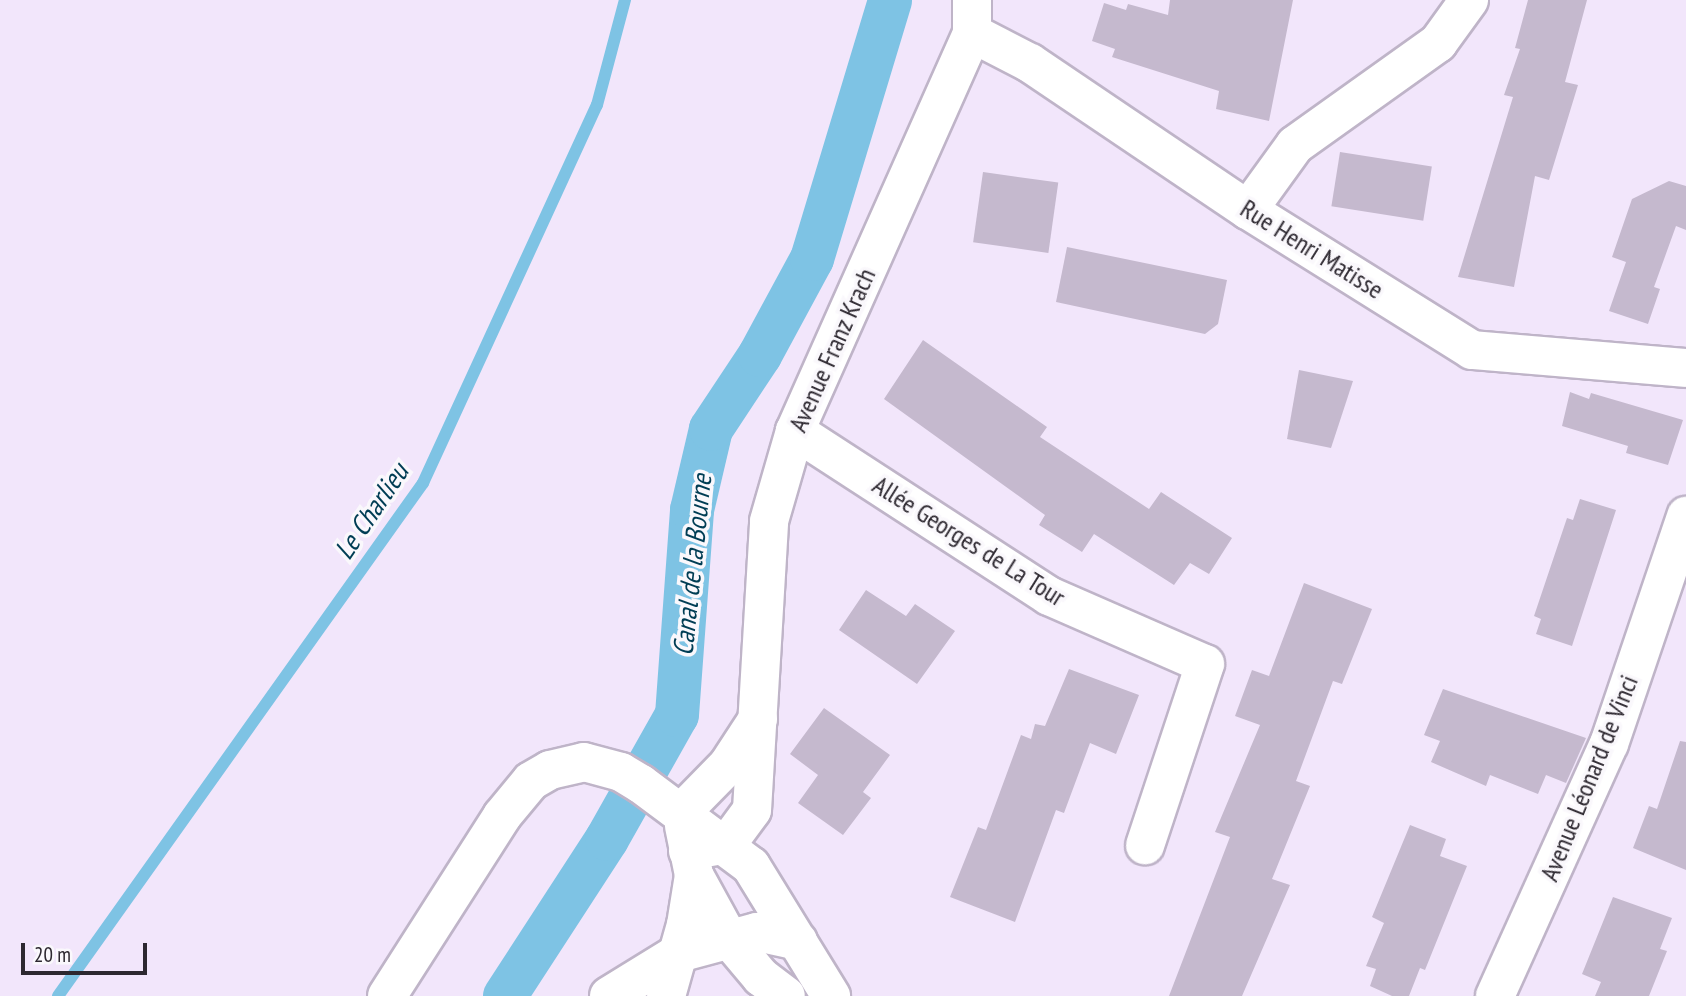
<!DOCTYPE html>
<html>
<head>
<meta charset="utf-8">
<style>
  body { margin:0 }
  #map { position:relative; width:1686px; height:996px; overflow:hidden; background:#f2e6fb; font-family:"PT Sans Narrow",sans-serif }
  div>[style] { position:absolute }
  .stream>* { height:12px; margin:-6px; padding:0 6px; transform-origin:6px; border-radius:6px; background:#7ec3e4 }
  .canal>* { height:44px; margin:-22px; padding:0 22px; transform-origin:22px; border-radius:22px; background:#7ec3e4 }
  .building>* { inset:0; background:#c5b9ce; transform-origin:0 0 }
  .roads { filter:drop-shadow(2px 0 #bfb4c8) drop-shadow(-2px 0 #bfb4c8) drop-shadow(0 2px #bfb4c8) drop-shadow(0 -2px #bfb4c8) }
  .minor>* { height:38px; margin:-19px; padding:0 19px; transform-origin:19px; border-radius:19px; background:#fff }
  span { translate:-50% -50%; white-space:nowrap; text-align:center; line-height:1.15; -webkit-text-stroke:7px #faf8fc; paint-order:stroke }
  .street-label { font-size:26px; color:#2d2830 }
  .water-label { font-size:28px; color:#003d54; font-style:italic }
  .scale { position:absolute; left:21px; top:943px; width:126px; height:32px; box-sizing:border-box; border:4px solid #2d2830; border-top:0; padding-left:9px; font-size:21px; line-height:24px; white-space:nowrap; color:#2d2830; -webkit-text-stroke:5px #faf8fc; paint-order:stroke }
</style>
</head>
<body>
<div id="map">
  <div class="stream">
    <div style="left:58px;top:996px;width:630px;rotate:-54.57deg"></div>
    <div style="left:423px;top:483px;width:416px;rotate:-65.3deg"></div>
    <div style="left:597px;top:105px;width:109px;rotate:-75.1deg"></div>
  </div>
  <div class="canal">
    <div style="left:505px;top:996px;width:187px;rotate:-57deg"></div>
    <div style="left:607px;top:839px;width:142px;rotate:-60.6deg"></div>
    <div style="left:677px;top:715px;width:206px;rotate:-85.8deg"></div>
    <div style="left:692px;top:510px;width:83px;rotate:-76.8deg"></div>
    <div style="left:711px;top:429px;width:89px;rotate:-56.5deg"></div>
    <div style="left:760px;top:355px;width:109px;rotate:-61.6deg"></div>
    <div style="left:812px;top:259px;width:270px;rotate:-73.2deg"></div>
  </div>
  <div class="building">
    <div style="clip-path:polygon(1170px 0,1293px 0,1269px 121px,1216px 109px,1219px 91px,1112px 57px,1115px 49px,1092px 41px,1104px 3px,1126px 10px,1128px 4px,1168px 15px)"></div>
    <div style="clip-path:polygon(1528px 0,1587px 0,1565px 82px,1578px 85px,1549px 180px,1535px 176px,1514px 287px,1458px 277px,1513px 97px,1504px 95px,1520px 49px,1515px 48px)"></div>
    <div style="left:1340px;top:152px;width:93px;height:55px;rotate:9deg"></div>
    <div style="left:983px;top:172px;width:76px;height:71px;rotate:8deg"></div>
    <div style="clip-path:polygon(1669px 181px,1686px 186px,1686px 230px,1676px 226px,1654px 287px,1660px 289px,1648px 324px,1609px 311px,1626px 262px,1612px 257px,1632px 199px)"></div>
    <div style="clip-path:polygon(1067px 247px,1227px 280px,1218px 324px,1205px 334px,1056px 302px)"></div>
    <div style="clip-path:polygon(923px 340px,1047px 427px,1040px 437px,1149px 509px,1161px 492px,1232px 538px,1209px 574px,1190px 563px,1174px 585px,1094px 534px,1082px 552px,1039px 525px,1045px 515px,884px 399px)"></div>
    <div style="clip-path:polygon(1299px 370px,1353px 381px,1331px 448px,1287px 439px)"></div>
    <div style="clip-path:polygon(1570px 392px,1589px 399px,1591px 393px,1683px 420px,1668px 465px,1626px 453px,1628px 446px,1562px 426px)"></div>
    <div style="clip-path:polygon(1580px 499px,1616px 510px,1572px 646px,1536px 634px,1541px 619px,1534px 616px,1567px 518px,1573px 520px)"></div>
    <div style="clip-path:polygon(1304px 583px,1372px 609px,1342px 684px,1333px 681px,1296px 781px,1310px 786px,1272px 879px,1290px 885px,1242px 996px,1169px 996px,1230px 837px,1215px 832px,1260px 725px,1235px 716px,1252px 670px,1269px 676px)"></div>
    <div style="clip-path:polygon(866px 590px,906px 616px,915px 604px,955px 631px,917px 684px,839px 630px)"></div>
    <div style="clip-path:polygon(1069px 669px,1139px 695px,1116px 754px,1090px 743px,1064px 813px,1056px 810px,1015px 922px,950px 897px,978px 827px,986px 830px,1021px 735px,1031px 739px,1035px 724px,1045px 726px)"></div>
    <div style="clip-path:polygon(1443px 689px,1586px 738px,1566px 783px,1546px 775px,1538px 794px,1490px 775px,1486px 786px,1431px 762px,1440px 741px,1424px 735px)"></div>
    <div style="clip-path:polygon(824px 708px,890px 755px,863px 792px,871px 798px,843px 835px,798px 803px,818px 775px,790px 754px)"></div>
    <div style="clip-path:polygon(1680px 741px,1686px 742px,1686px 870px,1633px 848px,1649px 806px,1657px 809px)"></div>
    <div style="clip-path:polygon(1410px 825px,1446px 839px,1440px 856px,1467px 866px,1425px 970px,1420px 968px,1409px 996px,1392px 996px,1370px 986px,1376px 969px,1366px 966px,1384px 923px,1372px 917px)"></div>
    <div style="clip-path:polygon(1613px 897px,1672px 918px,1660px 949px,1667px 951px,1649px 996px,1595px 996px,1601px 982px,1582px 974px)"></div>
  </div>
  <div class="roads">
    <div class="minor">
      <div style="left:972px;top:33px;width:65px;rotate:27.3deg"></div>
      <div style="left:1030px;top:63px;width:263px;rotate:34deg"></div>
      <div style="left:1248px;top:210px;width:264px;rotate:32deg"></div>
      <div style="left:1472px;top:350px;width:215px;rotate:4.8deg"></div>
      <div style="left:1248px;top:210px;width:80px;rotate:-54.1deg"></div>
      <div style="left:1295px;top:145px;width:176px;rotate:-35.5deg"></div>
      <div style="left:1438px;top:43px;width:53px;rotate:-54.2deg"></div>
      <div style="left:795px;top:431px;width:303px;rotate:33deg"></div>
      <div style="left:1049px;top:596px;width:170px;rotate:23.6deg"></div>
      <div style="left:1205px;top:664px;width:191px;rotate:108.3deg"></div>
      <div style="left:681px;top:813px;width:67px;rotate:-45.6deg"></div>
      <div style="left:728px;top:765px;width:55px;rotate:-56.9deg"></div>
      <div style="left:684px;top:826px;width:50px;rotate:78.5deg"></div>
      <div style="left:694px;top:875px;width:73px;rotate:61.3deg"></div>
      <div style="left:729px;top:939px;width:50px;rotate:49.9deg"></div>
      <div style="left:761px;top:977px;width:31px;rotate:37deg"></div>
      <div style="left:688px;top:851px;width:40px;rotate:-10deg"></div>
      <div style="left:727px;top:844px;width:42px;rotate:-53.7deg"></div>
      <div style="left:752px;top:810px;width:289px;rotate:-86.6deg"></div>
      <div style="left:769px;top:521px;width:94px;rotate:-73.9deg"></div>
      <div style="left:795px;top:431px;width:436px;rotate:-66deg"></div>
      <div style="left:972px;top:33px;width:33px;rotate:-90deg"></div>
      <div style="left:387px;top:996px;width:214px;rotate:-57.4deg"></div>
      <div style="left:502px;top:816px;width:45px;rotate:-50.4deg"></div>
      <div style="left:531px;top:781px;width:22px;rotate:-30deg"></div>
      <div style="left:550px;top:770px;width:35px;rotate:-13deg"></div>
      <div style="left:584px;top:762px;width:38px;rotate:15deg"></div>
      <div style="left:621px;top:772px;width:23px;rotate:31deg"></div>
      <div style="left:641px;top:784px;width:137px;rotate:36.7deg"></div>
      <div style="left:751px;top:866px;width:153px;rotate:58.4deg"></div>
      <div style="left:609px;top:996px;width:82px;rotate:-31.6deg"></div>
      <div style="left:679px;top:953px;width:81px;rotate:-15.1deg"></div>
      <div style="left:757px;top:932px;width:42px;rotate:12.4deg"></div>
      <div style="left:666px;top:996px;width:74px;rotate:-74.3deg"></div>
      <div style="left:686px;top:925px;width:51px;rotate:-80.9deg"></div>
      <div style="left:1495px;top:996px;width:277px;rotate:-65.7deg"></div>
      <div style="left:1609px;top:744px;width:241px;rotate:-71.3deg"></div>
    </div>
  </div>
  <div class="street-label">
    <span style="left:1312px;top:249px;rotate:32deg">Rue Henri Matisse</span>
    <span style="left:832px;top:350px;rotate:-66deg">Avenue Franz Krach</span>
    <span style="left:969px;top:541px;rotate:32deg">Allée Georges de La Tour</span>
    <span style="left:1589px;top:778px;rotate:-68deg">Avenue Léonard de Vinci</span>
  </div>
  <div class="water-label">
    <span style="left:371px;top:511px;rotate:-56deg">Le Charlieu</span>
    <span style="left:692px;top:565px;rotate:-84deg">Canal de la Bourne</span>
  </div>
  <div class="scale">20 m</div>
</div>
</body>
</html>
